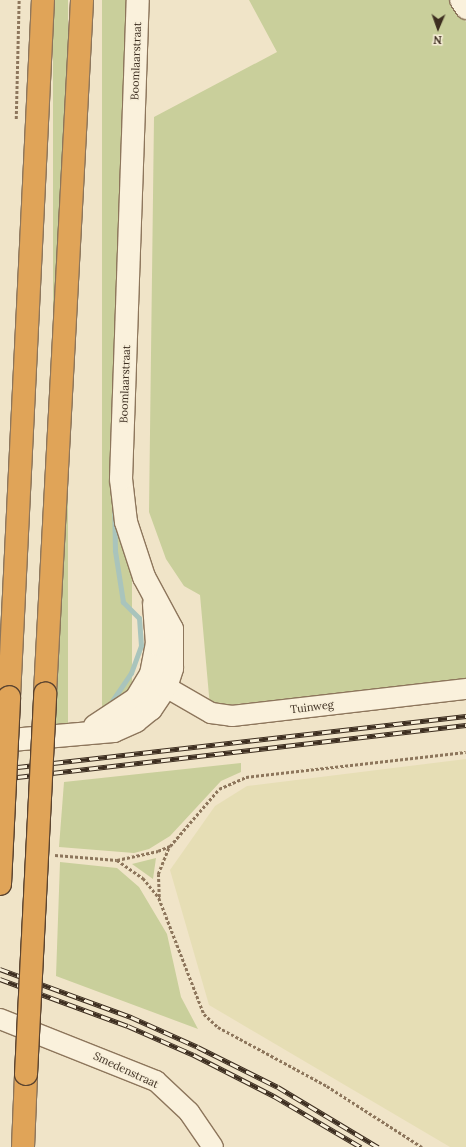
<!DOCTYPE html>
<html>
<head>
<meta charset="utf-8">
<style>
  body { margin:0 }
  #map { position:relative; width:466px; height:1147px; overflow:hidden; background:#f0e4c8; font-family:Lora,serif }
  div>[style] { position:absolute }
  .farmland>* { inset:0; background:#e6deb5 }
  .green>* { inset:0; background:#c9cf9b; transform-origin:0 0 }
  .stream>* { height:5px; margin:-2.5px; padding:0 2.5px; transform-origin:2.5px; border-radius:2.5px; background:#a9c4bc }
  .path>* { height:2.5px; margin-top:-1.25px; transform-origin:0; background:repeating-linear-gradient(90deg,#8d765c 0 3px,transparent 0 5px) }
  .roads { filter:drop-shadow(1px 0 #8d765c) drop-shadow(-1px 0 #8d765c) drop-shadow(0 1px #8d765c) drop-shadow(0 -1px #8d765c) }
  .street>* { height:20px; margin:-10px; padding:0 10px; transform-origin:10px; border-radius:10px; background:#faf1dc }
  .secondary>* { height:22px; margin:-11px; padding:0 11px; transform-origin:11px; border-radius:11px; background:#faf1dc }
  .highway>* { height:22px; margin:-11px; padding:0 11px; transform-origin:11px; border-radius:11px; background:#e0a458 }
  .rail>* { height:4.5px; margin-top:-2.25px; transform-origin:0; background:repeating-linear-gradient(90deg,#f7eed8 0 9px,#3d2e20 0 18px); box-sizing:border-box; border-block:1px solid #3d2e20 }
  .bridges { filter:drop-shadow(1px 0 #5b4430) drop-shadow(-1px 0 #5b4430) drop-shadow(0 1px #5b4430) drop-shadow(0 -1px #5b4430) }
  .highway-bridge>* { height:22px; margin:-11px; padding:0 11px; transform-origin:11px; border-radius:11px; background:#e0a458 }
  span { translate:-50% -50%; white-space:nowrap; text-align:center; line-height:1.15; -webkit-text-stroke:3px #f7eed8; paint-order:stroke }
  .street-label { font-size:11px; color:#3d2e20 }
  .north { position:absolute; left:418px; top:8px; width:40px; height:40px; -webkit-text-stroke:3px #f7eed8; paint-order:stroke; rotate:182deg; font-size:11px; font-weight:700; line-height:16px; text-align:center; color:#3d2e20 }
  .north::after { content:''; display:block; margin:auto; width:14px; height:18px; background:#3d2e20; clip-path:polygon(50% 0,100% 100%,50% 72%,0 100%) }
</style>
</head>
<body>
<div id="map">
  <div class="farmland">
    <div style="clip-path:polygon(466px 759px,466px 1147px,450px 1147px,209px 1005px,170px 870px,215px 806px,247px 786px)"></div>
  </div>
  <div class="green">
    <div style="left:53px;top:0;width:15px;height:724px"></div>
    <div style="left:102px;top:0;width:30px;height:721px"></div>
    <div style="clip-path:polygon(249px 0,452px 0,466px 22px,466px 679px,210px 707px,200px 595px,184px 586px,166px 559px,149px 512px,154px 117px,277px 52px)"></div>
    <div style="clip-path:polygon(241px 763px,241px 772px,221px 781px,170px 836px,149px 849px,134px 853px,59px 847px,64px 782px)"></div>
    <div style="clip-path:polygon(156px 858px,153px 879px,132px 864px)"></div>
    <div style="clip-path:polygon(60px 862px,117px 868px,139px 887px,167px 934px,181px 997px,198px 1029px,56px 976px)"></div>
  </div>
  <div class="stream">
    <div style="left:112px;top:701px;width:34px;rotate:-56deg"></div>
    <div style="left:131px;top:673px;width:29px;rotate:-70deg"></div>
    <div style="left:141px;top:646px;width:28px;rotate:-94deg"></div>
    <div style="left:139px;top:618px;width:23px;rotate:-135deg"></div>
    <div style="left:123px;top:602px;width:52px;rotate:-98.9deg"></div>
    <div style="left:115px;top:551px;width:50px;rotate:-91.1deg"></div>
  </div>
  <div class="path">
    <div style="left:16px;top:119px;width:119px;rotate:-88.6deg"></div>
    <div style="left:55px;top:855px;width:62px;rotate:4.6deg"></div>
    <div style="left:117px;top:860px;width:42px;rotate:-12.4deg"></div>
    <div style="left:158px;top:851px;width:13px;rotate:-23deg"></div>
    <div style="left:170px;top:846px;width:75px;rotate:-49.3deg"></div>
    <div style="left:219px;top:789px;width:30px;rotate:-24deg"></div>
    <div style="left:246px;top:777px;width:221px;rotate:-6.5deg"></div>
    <div style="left:117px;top:860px;width:32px;rotate:35deg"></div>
    <div style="left:143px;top:878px;width:26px;rotate:51deg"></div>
    <div style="left:159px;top:898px;width:124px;rotate:68.8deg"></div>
    <div style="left:204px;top:1014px;width:19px;rotate:43deg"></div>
    <div style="left:218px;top:1027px;width:124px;rotate:28.4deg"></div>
    <div style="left:327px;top:1086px;width:113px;rotate:32.7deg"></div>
    <div style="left:159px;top:897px;width:23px;rotate:-92deg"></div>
    <div style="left:158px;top:874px;width:29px;rotate:-68deg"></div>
  </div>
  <div class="roads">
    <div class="street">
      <div style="left:460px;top:0;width:11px;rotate:56deg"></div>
      <div style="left:166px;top:687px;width:52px;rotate:30deg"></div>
      <div style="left:211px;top:713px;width:21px;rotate:8deg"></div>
      <div style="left:232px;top:716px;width:236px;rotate:-6.6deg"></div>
      <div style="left:0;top:1019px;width:168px;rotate:21.7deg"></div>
      <div style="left:156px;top:1081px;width:45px;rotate:43.2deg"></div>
      <div style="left:189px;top:1112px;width:42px;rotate:55.6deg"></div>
    </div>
    <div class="secondary">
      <div style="left:95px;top:726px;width:49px;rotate:-33.4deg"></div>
      <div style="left:136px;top:699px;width:29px;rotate:-59deg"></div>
      <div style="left:151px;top:674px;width:31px;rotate:-79deg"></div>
      <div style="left:157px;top:644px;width:40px;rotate:-94.3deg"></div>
      <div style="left:0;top:741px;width:114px;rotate:-5deg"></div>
      <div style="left:114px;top:731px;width:24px;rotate:-24deg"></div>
      <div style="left:136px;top:721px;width:19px;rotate:-39deg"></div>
      <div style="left:151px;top:709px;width:27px;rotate:-56deg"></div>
      <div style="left:166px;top:687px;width:20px;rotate:-72deg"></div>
      <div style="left:172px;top:668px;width:39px;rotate:-90deg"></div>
      <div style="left:172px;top:629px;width:59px;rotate:-118.3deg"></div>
      <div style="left:144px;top:577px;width:58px;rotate:-108.1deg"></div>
      <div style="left:126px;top:522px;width:43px;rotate:-96.6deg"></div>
      <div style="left:121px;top:479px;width:479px;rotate:-88deg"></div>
    </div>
    <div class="highway">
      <div style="left:45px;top:693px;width:694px;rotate:-86.94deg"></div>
      <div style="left:9px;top:697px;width:698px;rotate:-87.21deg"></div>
      <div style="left:23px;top:1147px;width:73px;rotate:-87.6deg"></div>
    </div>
  </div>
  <div class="rail">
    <div style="left:0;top:769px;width:469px;rotate:-6.5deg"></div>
    <div style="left:0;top:779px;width:469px;rotate:-6.6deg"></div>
    <div style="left:0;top:969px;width:140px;rotate:20.1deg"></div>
    <div style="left:131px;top:1017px;width:73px;rotate:24.1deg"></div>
    <div style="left:198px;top:1047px;width:89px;rotate:26.6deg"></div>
    <div style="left:278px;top:1087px;width:117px;rotate:31deg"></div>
    <div style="left:0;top:979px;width:136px;rotate:20.2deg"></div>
    <div style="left:128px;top:1026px;width:72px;rotate:23.7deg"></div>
    <div style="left:194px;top:1055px;width:90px;rotate:27.1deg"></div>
    <div style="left:274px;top:1096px;width:101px;rotate:30.4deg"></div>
  </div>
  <div class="bridges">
    <div class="highway-bridge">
      <div style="left:0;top:884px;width:187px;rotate:-87.2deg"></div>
      <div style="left:26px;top:1074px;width:381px;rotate:-87.1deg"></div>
    </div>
  </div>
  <div class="street-label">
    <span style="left:136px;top:61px;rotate:-88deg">Boomlaarstraat</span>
    <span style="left:125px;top:384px;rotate:-88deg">Boomlaarstraat</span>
    <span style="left:312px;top:707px;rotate:-7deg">Tuinweg</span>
    <span style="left:126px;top:1070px;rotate:25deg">Smedenstraat</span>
  </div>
  <div class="north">N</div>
</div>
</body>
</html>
